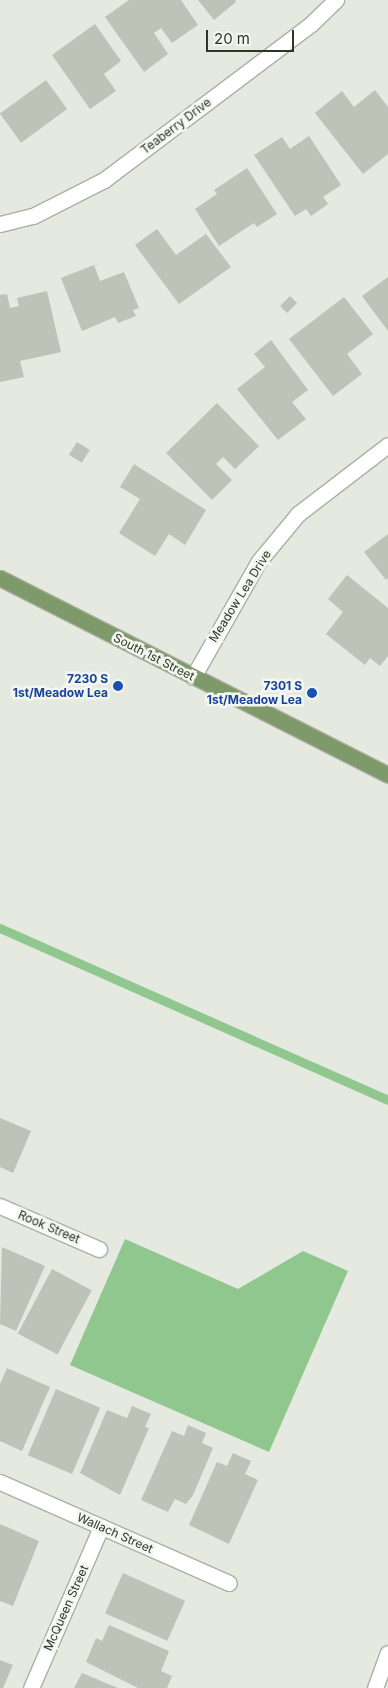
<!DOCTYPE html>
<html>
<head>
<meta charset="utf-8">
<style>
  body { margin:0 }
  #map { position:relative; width:388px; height:1688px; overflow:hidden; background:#e5e9e0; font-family:Inter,sans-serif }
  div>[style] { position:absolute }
  .water>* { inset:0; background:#8fc78e }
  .stream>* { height:9px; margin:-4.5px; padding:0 4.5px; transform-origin:4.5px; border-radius:4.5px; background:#8fc78e }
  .building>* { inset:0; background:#bdc3b6; transform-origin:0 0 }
  .roads { filter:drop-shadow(1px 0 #aab0a4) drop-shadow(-1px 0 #aab0a4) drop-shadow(0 1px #aab0a4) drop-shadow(0 -1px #aab0a4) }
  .minor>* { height:15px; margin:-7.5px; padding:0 7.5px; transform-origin:7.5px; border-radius:7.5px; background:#fff }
  .major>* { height:15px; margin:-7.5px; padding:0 7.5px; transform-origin:7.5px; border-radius:7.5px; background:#7e996a }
  .dots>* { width:14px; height:14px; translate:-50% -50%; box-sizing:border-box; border:2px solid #f4f6f0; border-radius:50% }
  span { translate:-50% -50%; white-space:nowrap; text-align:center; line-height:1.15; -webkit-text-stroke:5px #f4f6f0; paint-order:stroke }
  .street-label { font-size:12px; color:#2c3723 }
  .transit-label { font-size:12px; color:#164399; font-weight:700 }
  .right { translate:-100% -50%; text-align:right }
  .scale { position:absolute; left:206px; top:30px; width:88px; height:22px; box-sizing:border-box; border:2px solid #2c3723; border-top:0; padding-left:6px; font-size:15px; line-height:18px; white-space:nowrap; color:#2c3723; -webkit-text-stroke:4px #f4f6f0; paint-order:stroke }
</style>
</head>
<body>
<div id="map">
  <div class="water">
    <div style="clip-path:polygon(125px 1239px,238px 1289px,303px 1251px,348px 1271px,269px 1452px,70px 1365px)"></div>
  </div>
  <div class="stream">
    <div style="left:0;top:928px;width:424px;rotate:23.9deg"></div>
  </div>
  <div class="building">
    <div style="clip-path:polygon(129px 0,181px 0,198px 25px,172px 43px,161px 28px,154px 33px,168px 54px,144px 72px,105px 17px)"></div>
    <div style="clip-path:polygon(198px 0,235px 0,236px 2px,214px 20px)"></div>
    <div style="clip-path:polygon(95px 24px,121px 61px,104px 74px,116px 91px,90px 109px,52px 55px)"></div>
    <div style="left:46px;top:80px;width:36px;height:57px;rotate:54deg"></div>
    <div style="clip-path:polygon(375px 90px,388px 107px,388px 154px,363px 174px,315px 113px,342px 91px,354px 107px)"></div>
    <div style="clip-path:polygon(309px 136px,341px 185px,323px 197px,328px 204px,311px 216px,306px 209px,295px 216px,254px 155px,282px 137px,290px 149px)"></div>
    <div style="clip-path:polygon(247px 168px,277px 214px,257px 227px,254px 223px,219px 246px,195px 209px,217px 194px,214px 190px)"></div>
    <div style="clip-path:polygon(157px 229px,176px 255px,206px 234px,231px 267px,179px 304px,135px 245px)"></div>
    <div style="clip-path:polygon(94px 265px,100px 281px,124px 272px,139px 308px,133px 310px,136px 316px,118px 323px,115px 317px,82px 331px,61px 278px)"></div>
    <div style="clip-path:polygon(388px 277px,388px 331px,362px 296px)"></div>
    <div style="clip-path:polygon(47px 291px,61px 352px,20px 361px,24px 377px,0 382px,0 295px,7px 294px,10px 308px,19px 306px,17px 298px)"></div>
    <div style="left:290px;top:296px;width:10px;height:14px;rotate:45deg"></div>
    <div style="clip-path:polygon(344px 297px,373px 334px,347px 354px,362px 374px,333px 396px,289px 339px)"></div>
    <div style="clip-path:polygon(271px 340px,308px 390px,292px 402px,306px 419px,278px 440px,237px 389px,265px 367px,254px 354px)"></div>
    <div style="clip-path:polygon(217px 403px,259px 446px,235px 469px,223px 457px,216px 464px,232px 480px,212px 500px,166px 453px)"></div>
    <div style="left:77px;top:442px;width:15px;height:15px;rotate:32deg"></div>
    <div style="clip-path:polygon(134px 464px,206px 510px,185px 545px,169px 534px,155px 556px,119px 533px,140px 499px,120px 487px)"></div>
    <div style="clip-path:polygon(388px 534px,388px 578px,386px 580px,364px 552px)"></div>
    <div style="clip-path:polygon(347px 575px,388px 608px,388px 656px,380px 666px,370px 658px,365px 665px,326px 634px,343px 612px,328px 599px)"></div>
    <div style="clip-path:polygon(0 1118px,31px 1131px,13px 1173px,0 1167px)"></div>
    <div style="clip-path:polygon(2px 1247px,45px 1266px,16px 1331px,0 1324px)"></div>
    <div style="left:52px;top:1269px;width:45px;height:73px;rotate:28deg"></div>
    <div style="clip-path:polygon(7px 1368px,50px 1387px,22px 1451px,0 1441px,0 1384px)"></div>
    <div style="left:56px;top:1389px;width:48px;height:72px;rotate:23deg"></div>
    <div style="clip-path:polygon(132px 1406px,151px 1414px,145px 1427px,149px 1428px,120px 1495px,80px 1473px,107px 1410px,127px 1418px)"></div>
    <div style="clip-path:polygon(188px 1425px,206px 1433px,202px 1443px,213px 1448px,193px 1495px,186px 1504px,175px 1499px,168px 1512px,141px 1500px,172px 1431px,184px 1436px)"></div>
    <div style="clip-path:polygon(233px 1453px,251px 1461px,245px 1474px,258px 1480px,229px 1544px,189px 1525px,217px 1462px,227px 1466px)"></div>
    <div style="clip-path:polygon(0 1524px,39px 1541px,13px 1606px,0 1601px)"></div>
    <div style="left:123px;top:1573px;width:68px;height:44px;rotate:24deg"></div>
    <div style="clip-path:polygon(109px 1625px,169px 1651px,161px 1671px,172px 1676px,167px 1688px,138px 1688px,86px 1662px,96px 1638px,102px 1641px)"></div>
    <div style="clip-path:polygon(0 1660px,13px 1665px,3px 1688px,0 1688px)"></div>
    <div style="clip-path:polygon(82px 1673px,118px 1688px,74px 1688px)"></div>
  </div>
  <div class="roads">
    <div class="minor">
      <div style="left:0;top:224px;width:34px;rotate:-14deg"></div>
      <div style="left:33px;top:216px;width:80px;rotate:-26.9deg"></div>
      <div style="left:104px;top:180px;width:259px;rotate:-37deg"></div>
      <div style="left:311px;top:24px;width:35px;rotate:-44deg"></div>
      <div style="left:193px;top:677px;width:133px;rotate:-60.4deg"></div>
      <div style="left:259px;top:561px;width:61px;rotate:-50.3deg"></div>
      <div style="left:298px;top:514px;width:113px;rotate:-37.5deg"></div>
      <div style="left:0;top:1206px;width:108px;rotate:23.5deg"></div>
      <div style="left:0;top:1482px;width:250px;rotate:23.8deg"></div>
      <div style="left:31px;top:1688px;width:176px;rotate:-66.5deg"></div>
      <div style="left:375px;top:1688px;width:37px;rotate:-70deg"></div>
    </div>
    <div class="major">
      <div style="left:0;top:578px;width:435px;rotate:26.9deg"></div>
    </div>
  </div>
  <div class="dots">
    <div style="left:118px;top:686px;background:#1a4fb4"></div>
    <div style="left:312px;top:693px;background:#1a4fb4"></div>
  </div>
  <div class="street-label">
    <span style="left:176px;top:126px;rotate:-37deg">Teaberry Drive</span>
    <span style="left:240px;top:596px;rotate:-58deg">Meadow Lea Drive</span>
    <span style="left:154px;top:657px;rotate:27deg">South 1st Street</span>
    <span style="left:49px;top:1227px;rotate:23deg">Rook Street</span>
    <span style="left:115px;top:1533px;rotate:24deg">Wallach Street</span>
    <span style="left:66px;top:1608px;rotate:-66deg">McQueen Street</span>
  </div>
  <div class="transit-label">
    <span class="right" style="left:108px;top:686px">7230 S<br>1st/Meadow Lea</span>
    <span class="right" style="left:302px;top:693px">7301 S<br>1st/Meadow Lea</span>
  </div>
  <div class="scale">20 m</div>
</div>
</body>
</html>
